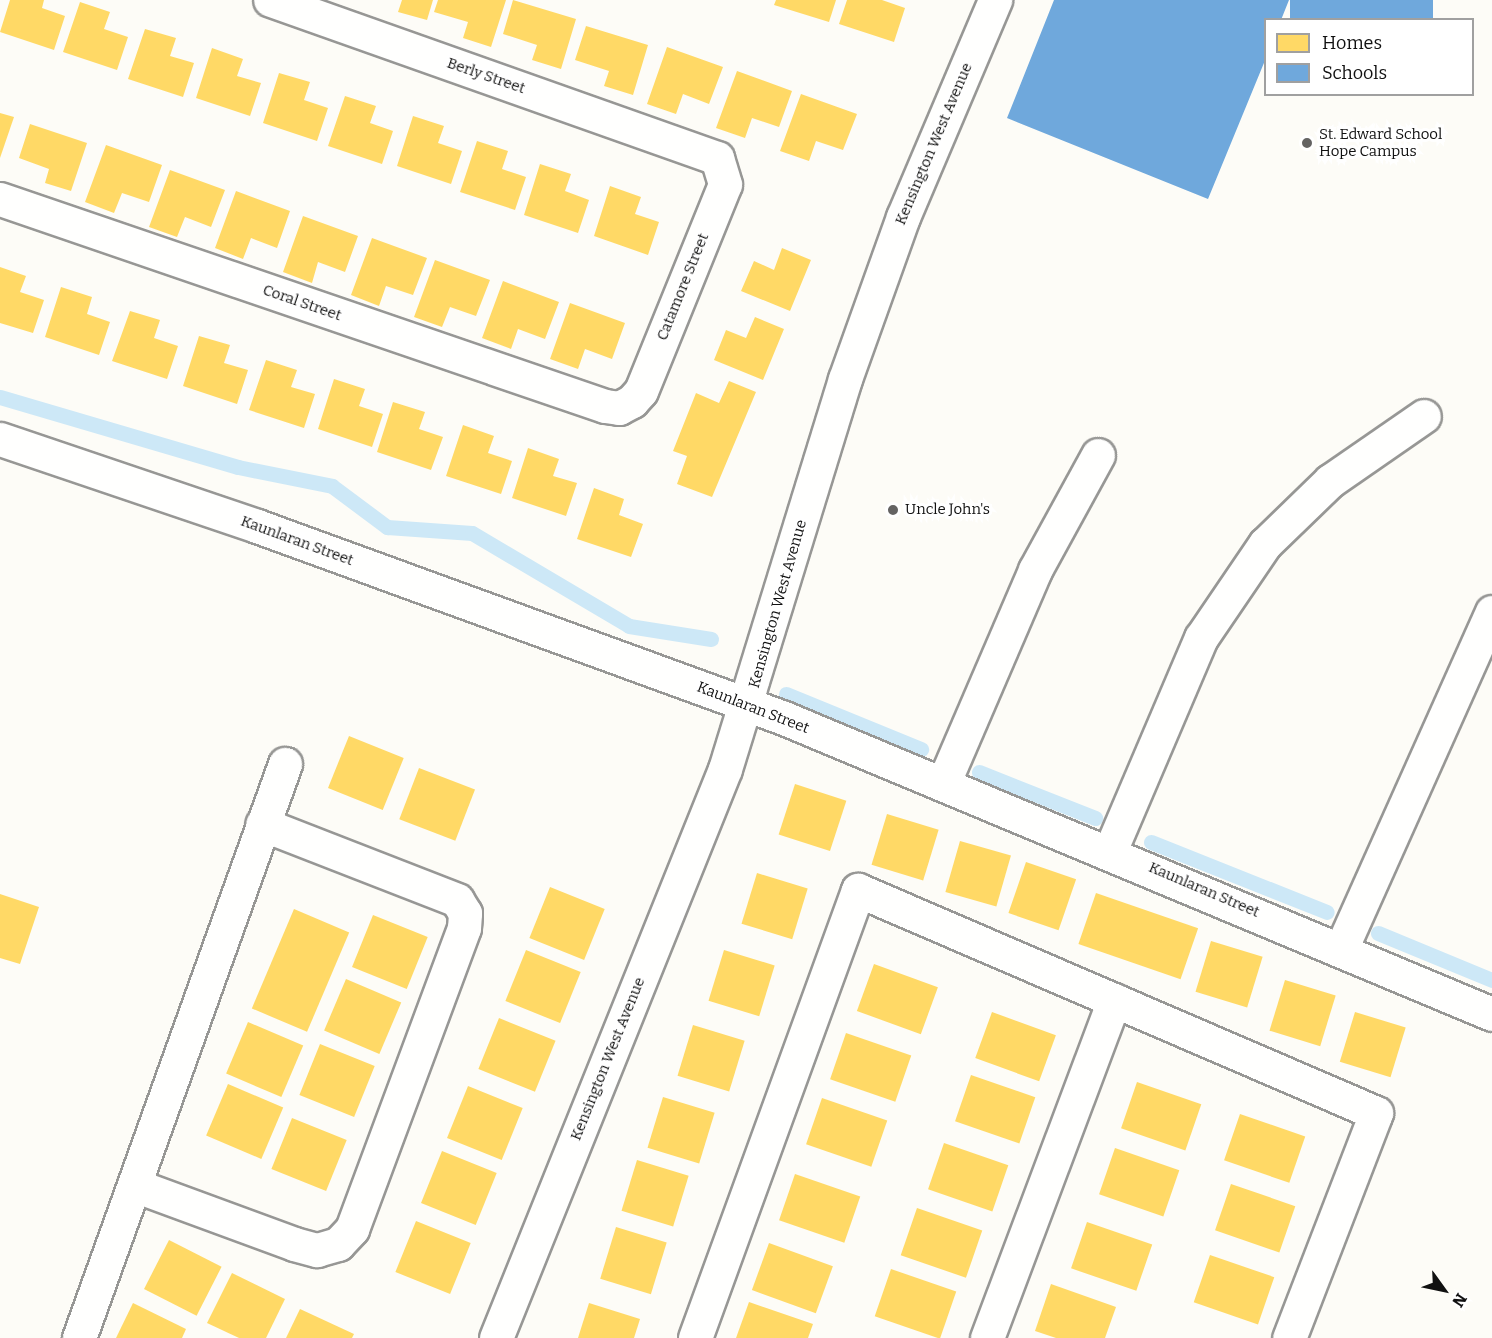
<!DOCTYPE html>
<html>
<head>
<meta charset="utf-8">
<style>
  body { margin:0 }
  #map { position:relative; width:1492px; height:1338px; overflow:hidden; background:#fdfcf7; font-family:Bitter,serif }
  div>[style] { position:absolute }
  .homes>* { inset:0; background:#ffd966; transform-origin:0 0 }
  .schools>* { inset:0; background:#6fa8dc; transform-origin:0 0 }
  .stream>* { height:15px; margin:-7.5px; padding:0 7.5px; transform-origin:7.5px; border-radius:7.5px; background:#cde8f7 }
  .roads { filter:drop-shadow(2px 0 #979795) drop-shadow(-2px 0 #979795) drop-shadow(0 2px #979795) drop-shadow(0 -2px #979795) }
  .minor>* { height:33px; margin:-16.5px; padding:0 16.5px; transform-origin:16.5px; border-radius:16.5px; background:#fffffe }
  .dots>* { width:16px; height:16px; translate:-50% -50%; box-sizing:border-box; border:3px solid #fff; border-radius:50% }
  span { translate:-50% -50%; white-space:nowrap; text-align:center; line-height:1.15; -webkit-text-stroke:6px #fff; paint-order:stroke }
  .street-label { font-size:15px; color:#111 }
  .poi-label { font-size:15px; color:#111 }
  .left { translate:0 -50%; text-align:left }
  .legend { position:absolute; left:1264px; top:18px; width:210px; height:78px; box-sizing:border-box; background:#fff; border:2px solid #a0a0a0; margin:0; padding:8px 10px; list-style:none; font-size:18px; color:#111 }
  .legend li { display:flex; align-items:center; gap:12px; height:30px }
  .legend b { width:30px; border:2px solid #a0a0a0 }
  .north { position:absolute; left:1414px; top:1260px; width:60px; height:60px; -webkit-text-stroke:4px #fff; paint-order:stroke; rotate:123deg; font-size:16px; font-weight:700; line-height:24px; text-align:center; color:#111 }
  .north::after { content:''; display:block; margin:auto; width:21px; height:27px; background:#111; clip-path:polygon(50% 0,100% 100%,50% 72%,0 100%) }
</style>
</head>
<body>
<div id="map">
  <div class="homes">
    <div style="clip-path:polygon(10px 0,44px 0,42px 8px,65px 16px,54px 50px,0 32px)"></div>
    <div style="clip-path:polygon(402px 0,433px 0,427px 20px,398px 12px)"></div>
    <div style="clip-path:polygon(438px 0,506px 0,491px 47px,463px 38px,468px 22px,434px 12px)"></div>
    <div style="clip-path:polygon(513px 0,576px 19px,561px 69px,532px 60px,537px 45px,503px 34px)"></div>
    <div style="clip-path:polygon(776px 0,836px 0,829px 22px,774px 5px)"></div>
    <div style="clip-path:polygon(847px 0,882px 0,905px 8px,894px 42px,839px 24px)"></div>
    <div style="clip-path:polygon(80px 2px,110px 12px,104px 29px,128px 37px,117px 70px,63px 52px)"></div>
    <div style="clip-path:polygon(586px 26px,648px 45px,633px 95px,604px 86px,609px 71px,575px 60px)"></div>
    <div style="clip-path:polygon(145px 29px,176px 38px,170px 56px,194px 63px,183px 97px,128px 79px)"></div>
    <div style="clip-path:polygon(667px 47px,723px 67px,709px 104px,683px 94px,676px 114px,647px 104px)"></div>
    <div style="clip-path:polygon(212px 48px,243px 59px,237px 76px,261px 83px,250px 116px,196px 98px)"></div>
    <div style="clip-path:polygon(737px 71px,792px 91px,779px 127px,752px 118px,745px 138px,716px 128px)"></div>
    <div style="clip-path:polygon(279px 73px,310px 82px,304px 100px,328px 108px,317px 141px,263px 123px)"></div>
    <div style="clip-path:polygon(801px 94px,857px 114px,843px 150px,816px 141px,809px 161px,780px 151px)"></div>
    <div style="clip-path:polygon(345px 96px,376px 106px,370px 123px,393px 131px,382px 164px,328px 146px)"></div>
    <div style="clip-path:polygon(0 113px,14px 117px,0 158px)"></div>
    <div style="clip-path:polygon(413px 116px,444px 126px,438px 143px,462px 151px,451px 184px,397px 166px)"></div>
    <div style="clip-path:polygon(30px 124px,87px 143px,71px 191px,45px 183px,49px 169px,19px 158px)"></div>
    <div style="clip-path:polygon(477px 141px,508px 151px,502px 169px,526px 177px,515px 210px,460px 192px)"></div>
    <div style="clip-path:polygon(106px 145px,162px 165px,149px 202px,122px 193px,114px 213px,85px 202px)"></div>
    <div style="clip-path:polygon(540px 164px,571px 174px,565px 191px,589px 200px,578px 233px,524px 215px)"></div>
    <div style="clip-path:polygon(170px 170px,225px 190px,211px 227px,185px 217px,177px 237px,149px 227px)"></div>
    <div style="clip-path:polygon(610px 186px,641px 197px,635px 214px,659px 222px,648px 255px,594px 236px)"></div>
    <div style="clip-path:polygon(236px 191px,290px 211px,277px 248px,251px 238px,243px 259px,215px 248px)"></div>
    <div style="clip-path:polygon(303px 216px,358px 236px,345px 272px,318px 262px,312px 283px,283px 272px)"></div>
    <div style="clip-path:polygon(372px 238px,427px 258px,413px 295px,386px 286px,379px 306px,351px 295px)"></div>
    <div style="clip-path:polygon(782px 248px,811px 260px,790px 311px,741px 291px,754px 261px,774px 270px)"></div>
    <div style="clip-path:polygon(435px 260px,490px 280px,476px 316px,450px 307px,442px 327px,414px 317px)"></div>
    <div style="clip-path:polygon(0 267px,26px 276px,20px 292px,44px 300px,33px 333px,0 323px)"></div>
    <div style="clip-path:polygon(503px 281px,559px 302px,545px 339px,518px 329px,511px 349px,482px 338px)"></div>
    <div style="clip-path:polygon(61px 287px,92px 297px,87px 314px,110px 322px,99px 355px,45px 337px)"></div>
    <div style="clip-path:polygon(570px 303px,625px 323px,612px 359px,585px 349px,578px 369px,550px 359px)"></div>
    <div style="clip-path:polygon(130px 311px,160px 320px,154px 338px,178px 346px,167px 379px,112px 361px)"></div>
    <div style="clip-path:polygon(755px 317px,784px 329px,763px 380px,714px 360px,726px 330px,746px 338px)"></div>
    <div style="clip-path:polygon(199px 336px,230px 345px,224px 363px,248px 370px,237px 404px,183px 386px)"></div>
    <div style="clip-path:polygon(266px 360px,297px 370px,291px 387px,315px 394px,304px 428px,249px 410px)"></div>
    <div style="clip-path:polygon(334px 379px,365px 389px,359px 406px,383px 414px,372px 447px,318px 429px)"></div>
    <div style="clip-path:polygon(729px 381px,756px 392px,712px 497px,677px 484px,687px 456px,673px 451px,696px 393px,719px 403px)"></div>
    <div style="clip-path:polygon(393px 402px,425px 412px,419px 429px,443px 437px,431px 470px,377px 452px)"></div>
    <div style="clip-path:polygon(463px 425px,494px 436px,488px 453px,512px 461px,501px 494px,446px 476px)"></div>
    <div style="clip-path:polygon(528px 448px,559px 459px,553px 476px,577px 483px,566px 516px,512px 498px)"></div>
    <div style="clip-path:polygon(594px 488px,624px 499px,619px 515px,643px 524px,631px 557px,577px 539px)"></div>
    <div style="left:349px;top:736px;width:59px;height:56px;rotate:22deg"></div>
    <div style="left:419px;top:768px;width:60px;height:55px;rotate:21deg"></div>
    <div style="left:795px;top:784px;width:54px;height:53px;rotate:18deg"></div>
    <div style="left:887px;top:814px;width:54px;height:53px;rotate:17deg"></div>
    <div style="left:960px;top:841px;width:53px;height:53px;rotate:16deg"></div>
    <div style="left:1026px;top:862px;width:53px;height:54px;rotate:19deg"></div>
    <div style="left:757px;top:873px;width:53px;height:53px;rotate:17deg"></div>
    <div style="left:550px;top:887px;width:59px;height:55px;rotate:22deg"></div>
    <div style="left:1096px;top:893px;width:108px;height:54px;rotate:19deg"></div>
    <div style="clip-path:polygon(0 894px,39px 907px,20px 964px,0 958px)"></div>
    <div style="left:294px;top:909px;width:60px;height:108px;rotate:23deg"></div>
    <div style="left:373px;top:915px;width:59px;height:56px;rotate:22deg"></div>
    <div style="left:1211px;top:941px;width:54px;height:53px;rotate:17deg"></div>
    <div style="left:526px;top:950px;width:59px;height:55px;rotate:22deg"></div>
    <div style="left:724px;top:950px;width:53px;height:53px;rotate:17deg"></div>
    <div style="left:874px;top:964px;width:68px;height:50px;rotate:20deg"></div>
    <div style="left:346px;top:979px;width:60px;height:56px;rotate:23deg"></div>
    <div style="left:1285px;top:980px;width:53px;height:53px;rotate:17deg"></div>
    <div style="left:992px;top:1012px;width:68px;height:49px;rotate:20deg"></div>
    <div style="left:1355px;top:1012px;width:53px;height:52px;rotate:17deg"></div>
    <div style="left:499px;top:1018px;width:61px;height:55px;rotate:22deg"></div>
    <div style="left:248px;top:1022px;width:60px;height:56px;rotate:23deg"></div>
    <div style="left:693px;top:1025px;width:54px;height:53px;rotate:17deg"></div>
    <div style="left:846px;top:1033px;width:69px;height:49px;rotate:19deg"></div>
    <div style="left:320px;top:1044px;width:59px;height:55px;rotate:22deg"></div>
    <div style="left:971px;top:1075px;width:68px;height:49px;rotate:19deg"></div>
    <div style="left:1137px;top:1082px;width:68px;height:49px;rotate:19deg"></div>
    <div style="left:228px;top:1084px;width:60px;height:56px;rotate:23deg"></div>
    <div style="left:468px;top:1086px;width:59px;height:56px;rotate:22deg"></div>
    <div style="left:663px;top:1097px;width:54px;height:53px;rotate:17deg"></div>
    <div style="left:822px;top:1098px;width:69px;height:49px;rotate:19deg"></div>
    <div style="left:1240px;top:1114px;width:69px;height:49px;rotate:19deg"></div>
    <div style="left:292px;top:1118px;width:59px;height:55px;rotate:22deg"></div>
    <div style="left:944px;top:1143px;width:68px;height:49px;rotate:19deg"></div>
    <div style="left:1115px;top:1148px;width:68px;height:49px;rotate:19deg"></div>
    <div style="left:442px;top:1151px;width:59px;height:56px;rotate:22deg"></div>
    <div style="left:637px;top:1160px;width:54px;height:53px;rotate:17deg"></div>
    <div style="left:795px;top:1174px;width:69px;height:49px;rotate:19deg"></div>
    <div style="left:1231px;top:1184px;width:68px;height:49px;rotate:19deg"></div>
    <div style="left:917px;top:1208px;width:69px;height:50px;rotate:19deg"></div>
    <div style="left:416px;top:1221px;width:59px;height:55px;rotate:22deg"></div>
    <div style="left:1087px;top:1222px;width:69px;height:49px;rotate:19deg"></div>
    <div style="left:616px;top:1227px;width:53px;height:54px;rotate:17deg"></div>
    <div style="left:169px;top:1240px;width:59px;height:55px;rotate:27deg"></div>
    <div style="left:769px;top:1243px;width:68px;height:50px;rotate:20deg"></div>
    <div style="left:1210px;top:1255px;width:68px;height:50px;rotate:19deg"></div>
    <div style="left:891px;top:1269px;width:69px;height:50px;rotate:19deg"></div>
    <div style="clip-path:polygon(232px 1273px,285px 1299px,266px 1338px,239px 1338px,207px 1323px)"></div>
    <div style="clip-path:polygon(1051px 1284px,1116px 1307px,1105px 1338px,1056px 1338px,1035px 1331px)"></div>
    <div style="clip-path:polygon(749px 1302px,813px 1324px,808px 1338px,736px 1338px)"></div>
    <div style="clip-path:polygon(133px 1303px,186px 1329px,182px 1338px,116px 1338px)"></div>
    <div style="clip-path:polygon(589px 1303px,640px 1319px,634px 1338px,578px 1338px)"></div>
    <div style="clip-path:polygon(300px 1309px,354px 1334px,352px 1338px,286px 1338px)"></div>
  </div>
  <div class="schools">
    <div style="clip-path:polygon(1054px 0,1289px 0,1281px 20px,1266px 20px,1266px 58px,1208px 199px,1007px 118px)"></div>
    <div style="left:1290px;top:0;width:143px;height:21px"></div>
  </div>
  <div class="stream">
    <div style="left:0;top:397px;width:248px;rotate:16.4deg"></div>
    <div style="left:238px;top:467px;width:96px;rotate:11.4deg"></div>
    <div style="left:332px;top:486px;width:69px;rotate:36.7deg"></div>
    <div style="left:387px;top:527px;width:85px;rotate:4deg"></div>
    <div style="left:472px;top:533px;width:182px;rotate:30.6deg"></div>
    <div style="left:629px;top:626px;width:83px;rotate:9deg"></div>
    <div style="left:786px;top:694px;width:146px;rotate:22.2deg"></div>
    <div style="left:979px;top:772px;width:125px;rotate:21.6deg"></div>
    <div style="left:1151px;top:842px;width:189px;rotate:21.7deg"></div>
    <div style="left:1378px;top:933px;width:123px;rotate:22.4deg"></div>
  </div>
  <div class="roads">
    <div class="minor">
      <div style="left:0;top:199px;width:639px;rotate:18.89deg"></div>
      <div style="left:605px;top:406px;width:14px;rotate:8deg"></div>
      <div style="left:619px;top:408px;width:15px;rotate:-28deg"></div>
      <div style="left:632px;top:401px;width:13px;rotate:-48deg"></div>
      <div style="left:641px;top:391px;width:223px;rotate:-67.9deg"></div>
      <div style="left:725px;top:184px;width:27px;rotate:-107deg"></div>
      <div style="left:717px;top:158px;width:474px;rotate:-160.5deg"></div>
      <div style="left:0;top:439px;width:271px;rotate:18.7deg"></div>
      <div style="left:257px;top:526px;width:561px;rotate:20.02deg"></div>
      <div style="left:784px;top:718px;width:767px;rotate:22.69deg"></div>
      <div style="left:943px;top:784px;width:233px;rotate:-66.7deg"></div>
      <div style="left:1035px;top:570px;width:131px;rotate:-61.3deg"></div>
      <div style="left:1110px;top:851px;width:232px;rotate:-66.9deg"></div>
      <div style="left:1201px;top:638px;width:114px;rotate:-55.8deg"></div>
      <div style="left:1265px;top:544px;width:91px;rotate:-44.1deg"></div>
      <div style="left:1330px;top:481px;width:114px;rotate:-34.7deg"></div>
      <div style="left:1342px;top:947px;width:367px;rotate:-65.9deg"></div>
      <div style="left:134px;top:1185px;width:171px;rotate:20.2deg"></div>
      <div style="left:294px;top:1244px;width:24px;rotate:15deg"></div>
      <div style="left:317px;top:1250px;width:22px;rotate:-16deg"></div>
      <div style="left:338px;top:1244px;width:21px;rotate:-47deg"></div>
      <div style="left:352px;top:1229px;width:321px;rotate:-69.6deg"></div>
      <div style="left:464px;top:928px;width:15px;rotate:-86deg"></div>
      <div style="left:465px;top:913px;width:15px;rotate:-122deg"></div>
      <div style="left:457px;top:900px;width:209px;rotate:-158.7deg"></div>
      <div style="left:79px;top:1338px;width:610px;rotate:-70.26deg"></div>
      <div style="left:496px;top:1338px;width:613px;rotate:-68.08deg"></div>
      <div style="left:725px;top:769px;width:408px;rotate:-72.9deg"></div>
      <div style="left:845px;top:379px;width:172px;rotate:-70.3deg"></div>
      <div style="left:903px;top:217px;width:236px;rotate:-67deg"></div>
      <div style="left:695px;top:1338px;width:477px;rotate:-70deg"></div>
      <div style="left:858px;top:890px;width:564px;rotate:23.29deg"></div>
      <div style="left:1376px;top:1113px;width:241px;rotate:111.1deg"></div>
      <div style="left:987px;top:1338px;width:361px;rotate:-69.4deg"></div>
    </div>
  </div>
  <div class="dots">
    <div style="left:1307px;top:143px;background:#646362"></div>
    <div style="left:893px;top:510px;background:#646362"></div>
  </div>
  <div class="street-label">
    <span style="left:486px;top:76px;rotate:19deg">Berly Street</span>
    <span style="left:934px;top:144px;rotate:-67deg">Kensington West Avenue</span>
    <span style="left:683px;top:287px;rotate:-68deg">Catamore Street</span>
    <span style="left:302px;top:303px;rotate:19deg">Coral Street</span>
    <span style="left:297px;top:541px;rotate:20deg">Kaunlaran Street</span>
    <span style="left:778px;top:604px;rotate:-74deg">Kensington West Avenue</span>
    <span style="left:753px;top:708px;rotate:21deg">Kaunlaran Street</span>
    <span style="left:1204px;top:890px;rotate:23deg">Kaunlaran Street</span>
    <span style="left:608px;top:1059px;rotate:-68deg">Kensington West Avenue</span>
  </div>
  <div class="poi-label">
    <span class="left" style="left:1319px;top:143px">St. Edward School<br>Hope Campus</span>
    <span class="left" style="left:905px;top:510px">Uncle John's</span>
  </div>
  <ul class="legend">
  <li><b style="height:16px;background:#ffd966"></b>Homes</li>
  <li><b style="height:16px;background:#6fa8dc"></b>Schools</li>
  </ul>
  <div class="north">N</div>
</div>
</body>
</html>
